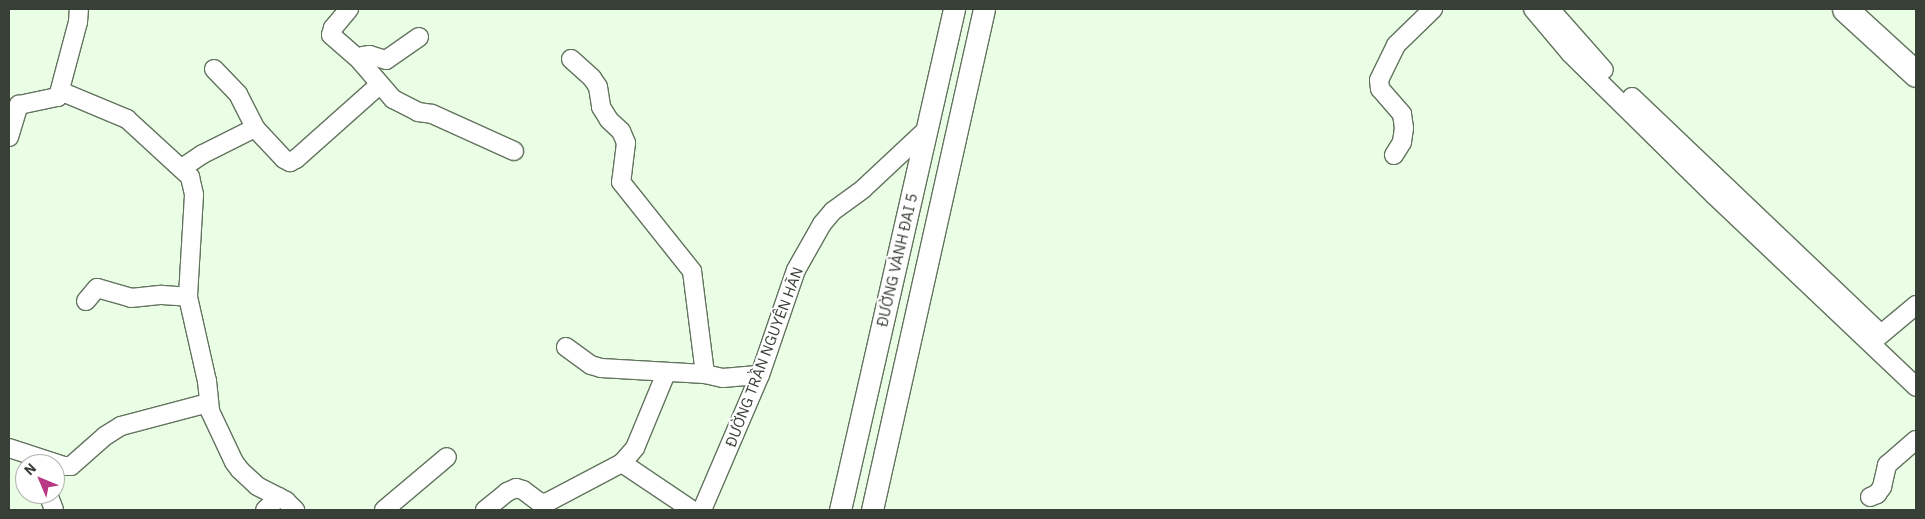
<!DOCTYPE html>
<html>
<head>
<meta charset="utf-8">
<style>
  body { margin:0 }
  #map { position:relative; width:1925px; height:519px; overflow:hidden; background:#eafde5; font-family:"IBM Plex Sans",sans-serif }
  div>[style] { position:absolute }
  .roads { filter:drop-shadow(1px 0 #62735e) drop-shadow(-1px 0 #62735e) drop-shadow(0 1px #62735e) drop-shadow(0 -1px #62735e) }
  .minor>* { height:18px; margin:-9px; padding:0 9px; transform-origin:9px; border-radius:9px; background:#fff }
  .major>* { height:21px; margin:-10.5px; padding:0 10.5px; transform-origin:10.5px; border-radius:10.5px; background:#fff }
  .highway>* { height:25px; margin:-12.5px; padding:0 12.5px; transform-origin:12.5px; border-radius:12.5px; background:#fff }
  span { translate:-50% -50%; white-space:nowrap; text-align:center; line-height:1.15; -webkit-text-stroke:4px #fff; paint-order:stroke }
  .street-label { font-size:15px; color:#383f36 }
  .frame { position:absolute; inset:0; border:10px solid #383f36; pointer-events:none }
  .north { position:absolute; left:15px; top:454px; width:50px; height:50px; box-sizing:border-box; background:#fff; border:1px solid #afb2af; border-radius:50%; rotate:315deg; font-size:14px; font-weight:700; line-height:20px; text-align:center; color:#383f36 }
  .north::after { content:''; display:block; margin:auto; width:18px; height:22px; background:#b83883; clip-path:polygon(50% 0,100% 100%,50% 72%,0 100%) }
</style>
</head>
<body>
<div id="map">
  <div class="roads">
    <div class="minor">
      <div style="left:349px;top:9px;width:25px;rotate:130deg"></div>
      <div style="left:333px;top:28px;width:7px;rotate:106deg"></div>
      <div style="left:331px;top:35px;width:38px;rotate:41deg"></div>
      <div style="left:1533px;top:9px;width:57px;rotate:49.9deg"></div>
      <div style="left:1570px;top:53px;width:202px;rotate:44.6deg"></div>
      <div style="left:1714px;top:195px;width:279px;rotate:43.5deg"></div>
      <div style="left:1550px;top:9px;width:81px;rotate:48.5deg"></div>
      <div style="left:419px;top:37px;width:40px;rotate:145.1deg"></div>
      <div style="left:386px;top:60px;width:17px;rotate:-163deg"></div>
      <div style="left:370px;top:55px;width:7px;rotate:172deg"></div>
      <div style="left:363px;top:56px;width:5px;rotate:127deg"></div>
      <div style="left:360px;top:60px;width:4px;rotate:56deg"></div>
      <div style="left:362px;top:63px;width:48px;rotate:49.3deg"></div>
      <div style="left:393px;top:99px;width:28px;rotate:27deg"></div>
      <div style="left:418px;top:112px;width:14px;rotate:8deg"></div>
      <div style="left:432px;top:114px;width:90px;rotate:24.3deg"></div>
      <div style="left:571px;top:59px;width:28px;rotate:42deg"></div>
      <div style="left:592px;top:78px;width:11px;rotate:56deg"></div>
      <div style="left:598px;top:87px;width:20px;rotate:81deg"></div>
      <div style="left:601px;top:107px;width:15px;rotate:58deg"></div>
      <div style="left:609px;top:120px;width:16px;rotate:43deg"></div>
      <div style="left:621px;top:131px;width:13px;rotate:67deg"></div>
      <div style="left:626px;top:143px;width:39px;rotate:97deg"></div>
      <div style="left:621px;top:182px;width:114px;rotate:51.4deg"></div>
      <div style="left:692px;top:271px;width:104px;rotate:82.8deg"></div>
      <div style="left:214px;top:69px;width:35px;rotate:46deg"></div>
      <div style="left:238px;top:94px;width:38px;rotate:63deg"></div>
      <div style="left:255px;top:128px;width:42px;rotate:46.9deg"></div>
      <div style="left:284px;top:159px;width:7px;rotate:27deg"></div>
      <div style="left:290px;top:162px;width:7px;rotate:-27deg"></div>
      <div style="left:296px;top:159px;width:111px;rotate:-41.7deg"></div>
      <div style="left:60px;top:91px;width:73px;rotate:22.7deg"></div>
      <div style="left:127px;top:119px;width:86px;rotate:42.6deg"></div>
      <div style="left:190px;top:177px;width:18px;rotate:77deg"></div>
      <div style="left:194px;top:195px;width:102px;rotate:93.4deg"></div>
      <div style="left:188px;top:297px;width:86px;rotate:77.3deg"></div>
      <div style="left:207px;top:381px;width:30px;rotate:84deg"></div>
      <div style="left:210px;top:411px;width:56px;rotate:64.8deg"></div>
      <div style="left:234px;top:462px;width:10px;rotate:53deg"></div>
      <div style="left:240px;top:470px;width:23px;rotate:43deg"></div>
      <div style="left:257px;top:486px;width:33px;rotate:27deg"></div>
      <div style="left:286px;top:501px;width:13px;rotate:45deg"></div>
      <div style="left:1632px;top:97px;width:342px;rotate:43.6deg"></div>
      <div style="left:9px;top:137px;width:34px;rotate:-73deg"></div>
      <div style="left:19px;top:105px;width:40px;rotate:-12deg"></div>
      <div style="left:58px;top:97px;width:78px;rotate:-75.1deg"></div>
      <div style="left:78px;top:22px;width:13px;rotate:-86deg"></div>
      <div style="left:1394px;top:155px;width:15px;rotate:-58deg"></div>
      <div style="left:1402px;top:142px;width:14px;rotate:-82deg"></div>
      <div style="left:1404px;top:128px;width:14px;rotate:-98deg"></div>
      <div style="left:1402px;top:114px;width:33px;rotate:-131deg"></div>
      <div style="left:1380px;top:89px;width:9px;rotate:-96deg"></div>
      <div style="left:1379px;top:80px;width:39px;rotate:-64deg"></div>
      <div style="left:1396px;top:45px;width:52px;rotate:-44.2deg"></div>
      <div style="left:182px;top:168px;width:25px;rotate:-34deg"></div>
      <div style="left:203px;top:154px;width:58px;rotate:-26.6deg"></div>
      <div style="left:86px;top:301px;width:17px;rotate:-50deg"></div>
      <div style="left:97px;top:288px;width:35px;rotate:16deg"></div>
      <div style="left:131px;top:298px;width:31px;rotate:-6deg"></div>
      <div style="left:162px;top:295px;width:26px;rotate:4deg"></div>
      <div style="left:1873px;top:341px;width:56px;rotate:-39.9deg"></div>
      <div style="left:566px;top:347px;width:31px;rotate:36deg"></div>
      <div style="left:591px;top:365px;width:10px;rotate:17deg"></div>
      <div style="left:601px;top:368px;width:104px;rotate:3.3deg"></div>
      <div style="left:705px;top:374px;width:18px;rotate:13deg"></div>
      <div style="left:723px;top:378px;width:37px;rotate:-5deg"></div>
      <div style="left:9px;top:448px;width:58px;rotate:18.1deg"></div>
      <div style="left:64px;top:466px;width:7px"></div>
      <div style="left:71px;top:466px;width:45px;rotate:-41.4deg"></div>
      <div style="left:105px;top:436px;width:19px;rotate:-32deg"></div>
      <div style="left:121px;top:426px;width:90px;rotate:-14.8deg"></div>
      <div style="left:622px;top:463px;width:84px;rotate:33.9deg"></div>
      <div style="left:48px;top:494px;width:17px;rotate:69deg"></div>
      <div style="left:1870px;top:497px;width:8px;rotate:-23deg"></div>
      <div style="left:1877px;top:494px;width:9px;rotate:-54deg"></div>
      <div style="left:1882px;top:487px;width:23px;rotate:-77deg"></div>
      <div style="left:1887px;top:465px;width:38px;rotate:-41deg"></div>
      <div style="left:265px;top:510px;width:19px;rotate:-43deg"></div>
      <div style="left:384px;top:510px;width:82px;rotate:-40.1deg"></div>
      <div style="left:485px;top:510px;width:28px;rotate:-39deg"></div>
      <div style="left:507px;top:492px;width:10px;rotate:-24deg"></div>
      <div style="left:516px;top:488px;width:7px;rotate:16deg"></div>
      <div style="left:523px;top:490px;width:20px;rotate:37deg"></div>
      <div style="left:539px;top:502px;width:7px;rotate:8deg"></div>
      <div style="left:546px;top:503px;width:86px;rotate:-27.8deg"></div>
      <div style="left:622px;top:463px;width:20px;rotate:-49deg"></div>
      <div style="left:635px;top:448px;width:81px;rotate:-67.5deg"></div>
      <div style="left:702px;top:510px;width:147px;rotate:-66.8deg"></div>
      <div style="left:760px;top:375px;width:111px;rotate:-71.1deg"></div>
      <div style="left:796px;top:270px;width:53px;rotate:-60.5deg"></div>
      <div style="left:822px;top:224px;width:17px;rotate:-50deg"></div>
      <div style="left:833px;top:211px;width:37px;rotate:-36deg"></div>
      <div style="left:863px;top:189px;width:86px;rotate:-43.1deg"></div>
    </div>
    <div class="major">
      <div style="left:840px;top:510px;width:514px;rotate:-77.18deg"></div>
      <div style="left:872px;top:510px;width:513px;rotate:-77.4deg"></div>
    </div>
    <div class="highway">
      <div style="left:1845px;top:9px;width:96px;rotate:42.5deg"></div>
    </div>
  </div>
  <div class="street-label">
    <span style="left:897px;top:260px;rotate:-77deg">ĐƯỜNG VÀNH ĐAI 5</span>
    <span style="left:764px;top:357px;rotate:-69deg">ĐƯỜNG TRẦN NGUYÊN HÃN</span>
  </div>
  <div class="frame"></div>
  <div class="north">N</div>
</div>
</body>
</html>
